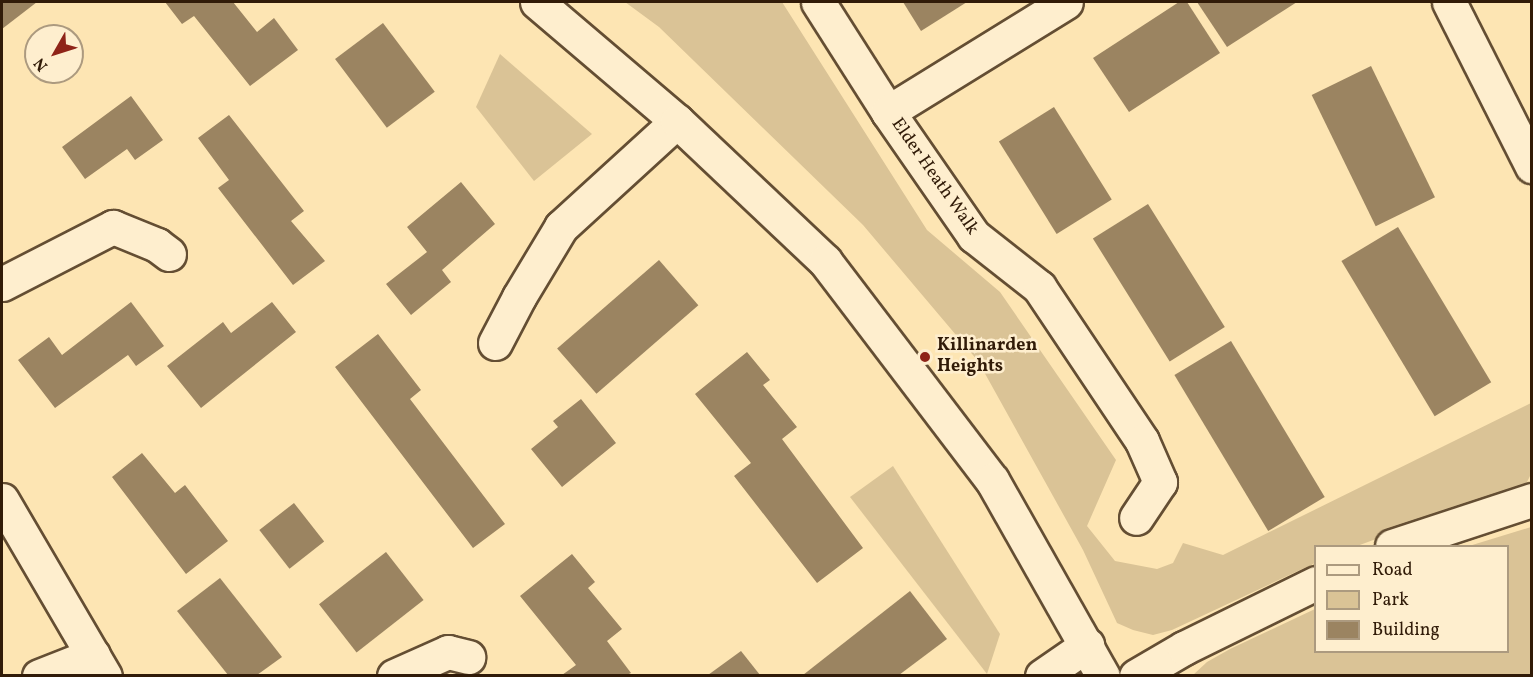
<!DOCTYPE html>
<html>
<head>
<meta charset="utf-8">
<style>
  body { margin:0 }
  #map { position:relative; width:1533px; height:677px; overflow:hidden; background:#fde5b3; font-family:Vollkorn,serif }
  div>[style] { position:absolute }
  .green>* { inset:0; background:#dac396 }
  .building>* { inset:0; background:#9b8461; transform-origin:0 0 }
  .roads { filter:drop-shadow(2px 0 #644e33) drop-shadow(-2px 0 #644e33) drop-shadow(0 2px #644e33) drop-shadow(0 -2px #644e33) }
  .street>* { height:33px; margin:-16.5px; padding:0 16.5px; transform-origin:16.5px; border-radius:16.5px; background:#feeece }
  .secondary>* { height:33px; margin:-16.5px; padding:0 16.5px; transform-origin:16.5px; border-radius:16.5px; background:#feeece }
  .dots>* { width:16px; height:16px; translate:-50% -50%; box-sizing:border-box; border:3px solid #feeece; border-radius:50% }
  span { translate:-50% -50%; white-space:nowrap; text-align:center; line-height:1.15; -webkit-text-stroke:5px #feeece; paint-order:stroke }
  .street-label { font-size:18px; color:#311b08 }
  .poi-label { font-size:18px; color:#311b08; font-weight:700 }
  .left { translate:0 -50%; text-align:left }
  .frame { position:absolute; inset:0; border:3px solid #311b08; pointer-events:none }
  .legend { position:absolute; left:1314px; top:545px; width:195px; height:108px; box-sizing:border-box; background:#feeece; border:2px solid #ac9a7f; margin:0; padding:8px 10px; list-style:none; font-size:18px; color:#311b08 }
  .legend li { display:flex; align-items:center; gap:12px; height:30px }
  .legend b { width:30px; border:2px solid #ac9a7f }
  .north { position:absolute; left:24px; top:24px; width:60px; height:60px; box-sizing:border-box; background:#feeece; border:2px solid #ac9a7f; border-radius:50%; rotate:231deg; font-size:16px; font-weight:700; line-height:24px; text-align:center; color:#311b08 }
  .north::after { content:''; display:block; margin:auto; width:21px; height:27px; background:#8f2418; clip-path:polygon(50% 0,100% 100%,50% 72%,0 100%) }
</style>
</head>
<body>
<div id="map">
  <div class="green">
    <div style="clip-path:polygon(625px 2px,782px 2px,927px 230px,1000px 292px,1116px 460px,1087px 526px,1115px 561px,1157px 569px,1173px 563px,1183px 543px,1223px 555px,1531px 403px,1531px 474px,1526px 484px,1357px 546px,1316px 546px,1315px 563px,1172px 630px,1153px 635px,1133px 630px,1117px 623px,1083px 550px,978px 361px,863px 225px,659px 27px)"></div>
    <div style="clip-path:polygon(500px 54px,592px 134px,534px 181px,476px 107px)"></div>
    <div style="clip-path:polygon(893px 466px,1000px 634px,987px 674px,850px 497px)"></div>
    <div style="clip-path:polygon(1531px 527px,1531px 675px,1193px 675px,1207px 662px,1230px 649px,1315px 609px,1316px 652px,1508px 652px,1508px 546px,1469px 546px)"></div>
  </div>
  <div class="building">
    <div style="clip-path:polygon(2px 2px,37px 2px,2px 29px)"></div>
    <div style="clip-path:polygon(165px 2px,233px 2px,257px 32px,274px 18px,298px 50px,250px 86px,194px 16px,182px 24px)"></div>
    <div style="clip-path:polygon(903px 2px,967px 2px,921px 31px)"></div>
    <div style="clip-path:polygon(1179px 2px,1187px 2px,1220px 53px,1129px 112px,1093px 58px)"></div>
    <div style="clip-path:polygon(1197px 2px,1297px 2px,1227px 47px)"></div>
    <div style="left:383px;top:23px;width:86px;height:60px;rotate:53deg"></div>
    <div style="left:1371px;top:66px;width:146px;height:66px;rotate:64deg"></div>
    <div style="clip-path:polygon(131px 96px,163px 140px,135px 160px,127px 149px,85px 179px,62px 147px)"></div>
    <div style="left:1054px;top:107px;width:109px;height:65px;rotate:58deg"></div>
    <div style="clip-path:polygon(229px 115px,304px 211px,291px 221px,325px 261px,293px 285px,218px 188px,229px 180px,198px 138px)"></div>
    <div style="clip-path:polygon(461px 182px,495px 224px,442px 270px,451px 282px,411px 315px,386px 284px,427px 252px,407px 227px)"></div>
    <div style="left:1148px;top:204px;width:145px;height:65px;rotate:58deg"></div>
    <div style="left:1398px;top:227px;width:181px;height:66px;rotate:59deg"></div>
    <div style="left:659px;top:260px;width:60px;height:135px;rotate:49deg"></div>
    <div style="clip-path:polygon(131px 302px,164px 346px,136px 366px,128px 355px,55px 408px,18px 360px,49px 337px,62px 355px)"></div>
    <div style="clip-path:polygon(272px 302px,296px 332px,201px 408px,167px 366px,223px 322px,231px 333px)"></div>
    <div style="clip-path:polygon(378px 334px,421px 390px,410px 399px,505px 524px,473px 548px,335px 367px)"></div>
    <div style="left:1231px;top:341px;width:182px;height:66px;rotate:59deg"></div>
    <div style="clip-path:polygon(747px 352px,770px 380px,763px 385px,797px 427px,782px 439px,863px 548px,817px 583px,734px 476px,751px 463px,695px 394px)"></div>
    <div style="clip-path:polygon(581px 399px,616px 443px,562px 487px,531px 449px,558px 427px,553px 421px)"></div>
    <div style="clip-path:polygon(142px 453px,175px 493px,185px 485px,228px 541px,186px 574px,112px 477px)"></div>
    <div style="left:294px;top:503px;width:49px;height:44px;rotate:52deg"></div>
    <div style="left:386px;top:552px;width:61px;height:85px;rotate:52deg"></div>
    <div style="clip-path:polygon(572px 554px,595px 582px,588px 588px,622px 629px,607px 641px,631px 673px,627px 675px,562px 675px,576px 665px,520px 596px)"></div>
    <div style="clip-path:polygon(220px 578px,282px 657px,257px 675px,228px 675px,177px 611px)"></div>
    <div style="clip-path:polygon(910px 591px,947px 639px,899px 675px,803px 675px)"></div>
    <div style="clip-path:polygon(741px 651px,760px 675px,708px 675px)"></div>
  </div>
  <div class="roads">
    <div class="street">
      <div style="left:818px;top:2px;width:130px;rotate:57.5deg"></div>
      <div style="left:888px;top:112px;width:151px;rotate:55.3deg"></div>
      <div style="left:974px;top:236px;width:83px;rotate:38.1deg"></div>
      <div style="left:1039px;top:287px;width:185px;rotate:56.2deg"></div>
      <div style="left:1142px;top:441px;width:45px;rotate:66.3deg"></div>
      <div style="left:1160px;top:482px;width:43px;rotate:123.7deg"></div>
      <div style="left:1449px;top:2px;width:184px;rotate:63.2deg"></div>
      <div style="left:888px;top:112px;width:209px;rotate:-31.7deg"></div>
      <div style="left:2px;top:284px;width:125px;rotate:-27.2deg"></div>
      <div style="left:113px;top:227px;width:48px;rotate:22.2deg"></div>
      <div style="left:157px;top:245px;width:15px;rotate:37deg"></div>
      <div style="left:495px;top:343px;width:52px;rotate:-62.4deg"></div>
      <div style="left:519px;top:297px;width:82px;rotate:-59deg"></div>
      <div style="left:561px;top:227px;width:157px;rotate:-42.4deg"></div>
      <div style="left:2px;top:500px;width:204px;rotate:59.7deg"></div>
      <div style="left:1392px;top:546px;width:147px;rotate:-18.2deg"></div>
      <div style="left:39px;top:676px;width:58px;rotate:-21.3deg"></div>
      <div style="left:394px;top:676px;width:59px;rotate:-24deg"></div>
      <div style="left:448px;top:652px;width:21px;rotate:14deg"></div>
      <div style="left:1042px;top:676px;width:55px;rotate:-34.6deg"></div>
      <div style="left:1136px;top:676px;width:56px;rotate:-30.3deg"></div>
      <div style="left:1184px;top:648px;width:147px;rotate:-26.2deg"></div>
    </div>
    <div class="secondary">
      <div style="left:537px;top:2px;width:184px;rotate:40.4deg"></div>
      <div style="left:677px;top:121px;width:204px;rotate:43.4deg"></div>
      <div style="left:825px;top:261px;width:275px;rotate:52.7deg"></div>
      <div style="left:992px;top:480px;width:225px;rotate:60.5deg"></div>
    </div>
  </div>
  <div class="dots">
    <div style="left:925px;top:357px;background:#8f2418"></div>
  </div>
  <div class="street-label">
    <span style="left:934px;top:177px;rotate:55deg">Elder Heath Walk</span>
  </div>
  <div class="poi-label">
    <span class="left" style="left:937px;top:357px">Killinarden<br>Heights</span>
  </div>
  <div class="frame"></div>
  <ul class="legend">
  <li><b style="height:8px;background:#feeece"></b>Road</li>
  <li><b style="height:16px;background:#dac396"></b>Park</li>
  <li><b style="height:16px;background:#9b8461"></b>Building</li>
  </ul>
  <div class="north">N</div>
</div>
</body>
</html>
